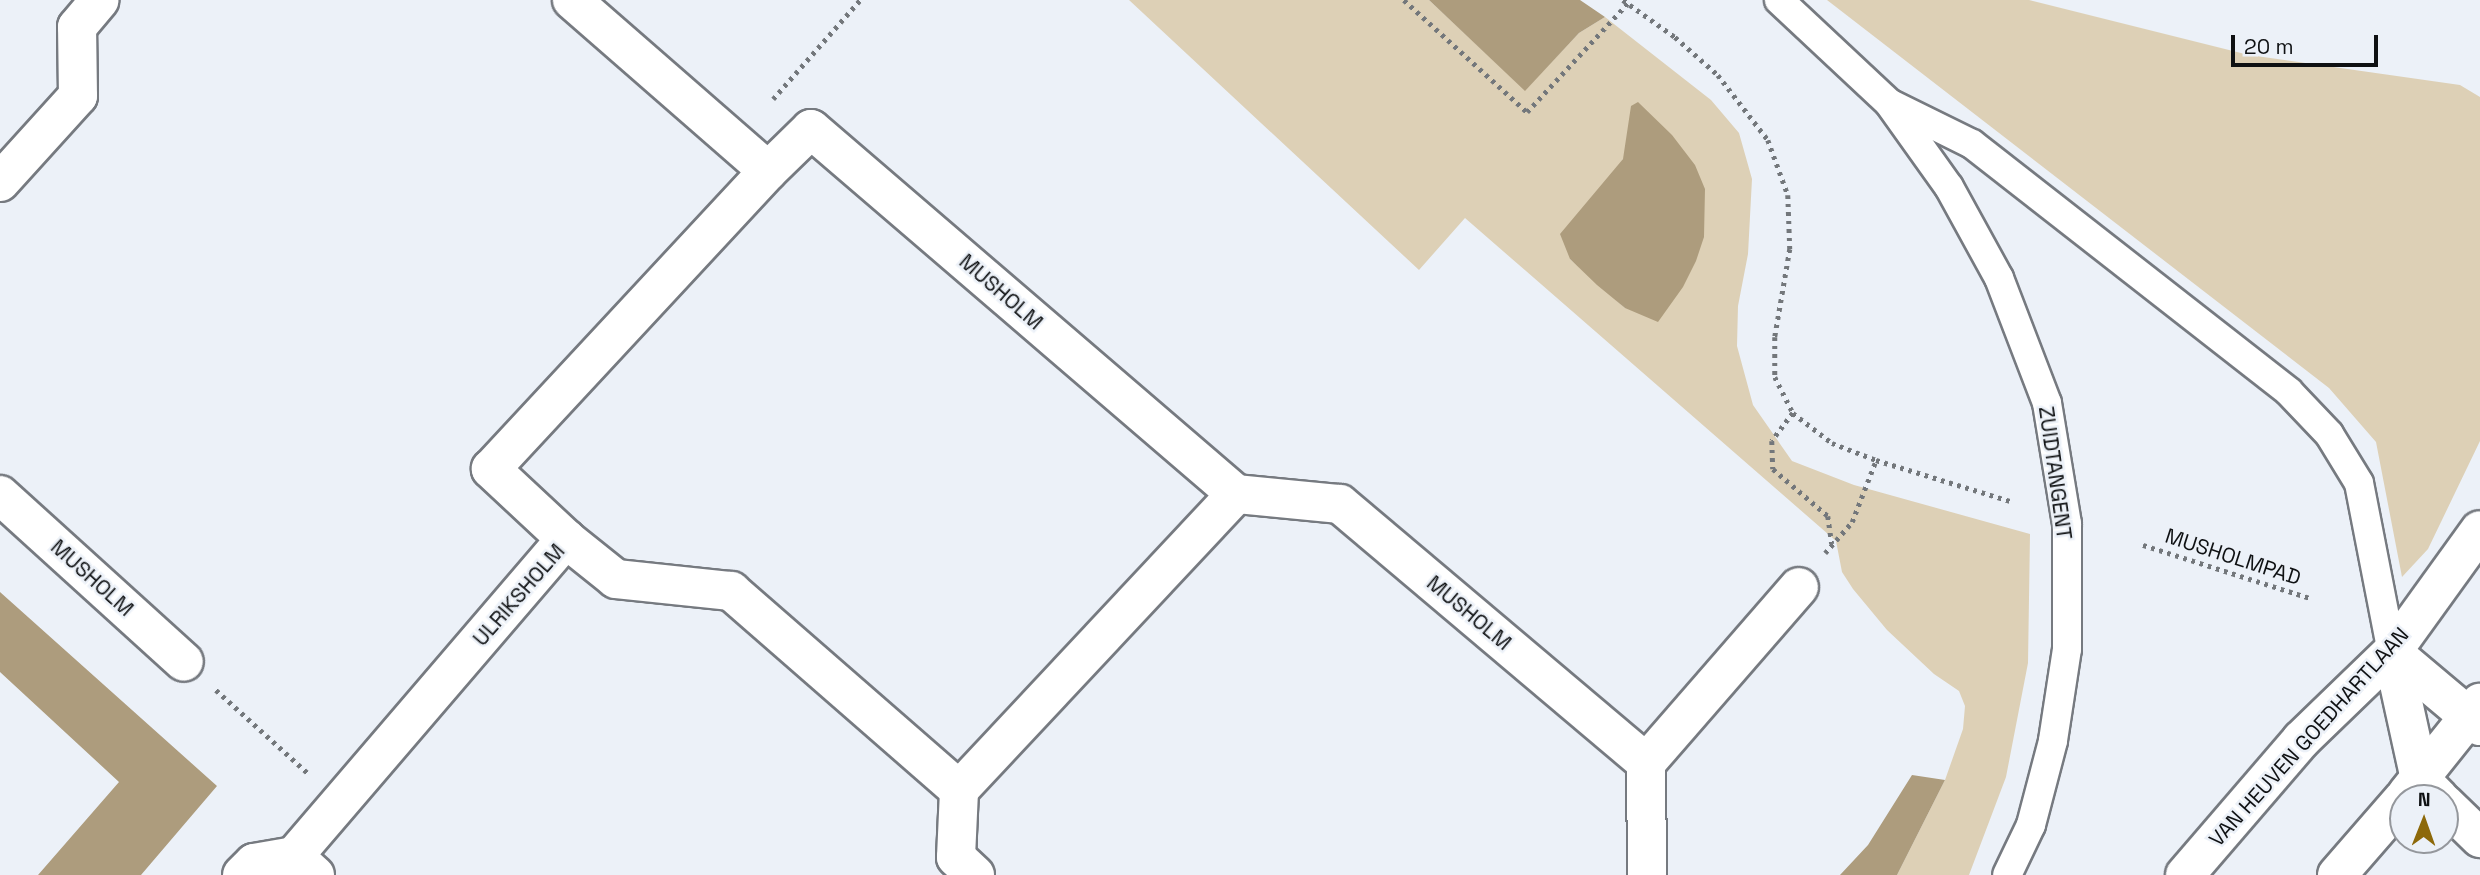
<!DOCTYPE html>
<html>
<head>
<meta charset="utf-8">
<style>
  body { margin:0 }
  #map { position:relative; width:2480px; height:875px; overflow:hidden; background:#ecf1f8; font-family:"Space Grotesk",sans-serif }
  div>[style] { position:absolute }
  .green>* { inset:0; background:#ddd0b6 }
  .water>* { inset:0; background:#ad9c7d }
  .path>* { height:4.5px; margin-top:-2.25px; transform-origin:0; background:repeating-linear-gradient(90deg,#73777b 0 3.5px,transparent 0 8.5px) }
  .roads { filter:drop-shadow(2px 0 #767a80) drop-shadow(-2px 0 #767a80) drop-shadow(0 2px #767a80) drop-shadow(0 -2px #767a80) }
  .lane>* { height:28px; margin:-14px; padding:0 14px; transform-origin:14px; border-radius:14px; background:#fff }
  .street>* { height:38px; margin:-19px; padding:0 19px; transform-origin:19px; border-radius:19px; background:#fff }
  .secondary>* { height:38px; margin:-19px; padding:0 19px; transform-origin:19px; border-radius:19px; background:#fff }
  span { translate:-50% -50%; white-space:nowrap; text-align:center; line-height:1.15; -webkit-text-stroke:5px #ecf1f8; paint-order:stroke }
  .street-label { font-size:21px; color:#0f1113 }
  .north { position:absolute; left:2389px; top:784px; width:70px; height:70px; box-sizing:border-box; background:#ecf1f8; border:2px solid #94979c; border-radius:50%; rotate:1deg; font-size:19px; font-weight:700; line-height:28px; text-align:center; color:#0f1113 }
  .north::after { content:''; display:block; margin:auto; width:24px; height:32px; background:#8d690a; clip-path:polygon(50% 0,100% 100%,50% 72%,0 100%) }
  .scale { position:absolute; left:2231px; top:35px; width:147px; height:32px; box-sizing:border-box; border:4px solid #0f1113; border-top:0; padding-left:9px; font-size:21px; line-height:24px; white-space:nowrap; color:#0f1113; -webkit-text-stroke:5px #ecf1f8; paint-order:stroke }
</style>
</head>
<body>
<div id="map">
  <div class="green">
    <div style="clip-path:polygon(evenodd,1129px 0,1429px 0,1525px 90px,1579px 33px,1605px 17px,1711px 100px,1739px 133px,1752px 179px,1748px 254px,1738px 306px,1737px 346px,1753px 405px,1792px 461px,1854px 485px,2030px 534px,2028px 663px,2006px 777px,1969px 875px,1897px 875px,1945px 780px,1963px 729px,1965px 706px,1959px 691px,1934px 674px,1887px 630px,1853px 589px,1842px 572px,1836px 541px,1465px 218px,1419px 270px,1129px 0,1623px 159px,1625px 308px,1570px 259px,1623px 159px)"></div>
    <div style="clip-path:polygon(1827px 0,2029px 0,2249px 55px,2460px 85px,2480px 97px,2480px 441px,2428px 549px,2402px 577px,2376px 442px,2329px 388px)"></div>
  </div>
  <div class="water">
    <div style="clip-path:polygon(1429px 0,1580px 0,1605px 17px,1579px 33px,1525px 91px)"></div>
    <div style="clip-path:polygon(1638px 102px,1672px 135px,1695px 165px,1705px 189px,1704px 237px,1696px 261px,1683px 287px,1658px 322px,1625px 308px,1597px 285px,1570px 259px,1560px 234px,1623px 159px,1631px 106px)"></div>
    <div style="clip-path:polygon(0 592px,217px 786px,141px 875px,38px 875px,119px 782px,0 672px)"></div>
    <div style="clip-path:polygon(1912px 775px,1945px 780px,1897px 875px,1840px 875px,1868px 845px)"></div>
  </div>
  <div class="path">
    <div style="left:1404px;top:0;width:166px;rotate:42.3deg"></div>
    <div style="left:1527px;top:112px;width:149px;rotate:-47.2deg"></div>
    <div style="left:1623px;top:0;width:64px;rotate:35.4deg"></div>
    <div style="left:1675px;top:37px;width:57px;rotate:41.5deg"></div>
    <div style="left:1718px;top:75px;width:82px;rotate:52.4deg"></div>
    <div style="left:1768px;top:140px;width:59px;rotate:70deg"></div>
    <div style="left:1788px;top:195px;width:54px;rotate:87.9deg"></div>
    <div style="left:1790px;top:249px;width:89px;rotate:99.7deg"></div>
    <div style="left:1775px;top:337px;width:40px;rotate:90deg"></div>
    <div style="left:1775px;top:377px;width:40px;rotate:63.4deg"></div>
    <div style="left:1793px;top:413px;width:49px;rotate:37.6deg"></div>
    <div style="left:1832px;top:443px;width:47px;rotate:21.1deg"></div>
    <div style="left:1876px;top:460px;width:140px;rotate:17deg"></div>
    <div style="left:773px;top:99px;width:132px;rotate:-48.7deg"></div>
    <div style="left:1793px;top:413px;width:35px;rotate:127deg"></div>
    <div style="left:1772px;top:441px;width:28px;rotate:88deg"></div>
    <div style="left:1773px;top:469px;width:72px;rotate:40.5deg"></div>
    <div style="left:1828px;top:516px;width:28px;rotate:82deg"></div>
    <div style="left:2143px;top:545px;width:178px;rotate:17.6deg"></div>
    <div style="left:1825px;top:553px;width:41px;rotate:-48.9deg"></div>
    <div style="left:1852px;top:522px;width:66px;rotate:-68.8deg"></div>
    <div style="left:216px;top:690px;width:124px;rotate:42.1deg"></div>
  </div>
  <div class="roads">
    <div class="lane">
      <div style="left:1779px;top:0;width:151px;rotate:43.1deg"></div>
      <div style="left:1889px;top:103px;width:103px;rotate:54.5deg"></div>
      <div style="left:1949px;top:187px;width:104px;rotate:61.2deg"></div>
      <div style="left:1999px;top:278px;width:134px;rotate:69deg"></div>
      <div style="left:2047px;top:403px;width:123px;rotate:80.6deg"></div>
      <div style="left:2067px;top:524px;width:125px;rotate:90deg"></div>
      <div style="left:2067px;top:649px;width:93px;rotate:98.7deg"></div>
      <div style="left:2053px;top:741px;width:87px;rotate:104.7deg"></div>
      <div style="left:2031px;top:825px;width:55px;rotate:115.6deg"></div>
      <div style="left:1891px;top:104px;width:90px;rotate:26.3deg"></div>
      <div style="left:1972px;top:144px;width:402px;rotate:38deg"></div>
      <div style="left:2289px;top:392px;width:58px;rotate:46.4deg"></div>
      <div style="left:2329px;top:434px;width:57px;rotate:58.5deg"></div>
      <div style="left:2359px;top:483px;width:172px;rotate:79deg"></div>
    </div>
    <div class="street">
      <div style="left:572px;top:0;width:260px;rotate:41.1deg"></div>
      <div style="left:0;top:182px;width:116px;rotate:-47.8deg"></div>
      <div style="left:78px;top:96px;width:69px;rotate:-90.8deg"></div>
      <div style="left:77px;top:27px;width:35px;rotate:-50deg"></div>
      <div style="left:0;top:495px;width:248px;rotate:42.2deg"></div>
      <div style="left:566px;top:539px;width:103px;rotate:-137deg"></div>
      <div style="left:491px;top:469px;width:407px;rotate:-47.1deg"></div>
      <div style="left:768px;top:171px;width:60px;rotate:-44.3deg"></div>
      <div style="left:811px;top:129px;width:560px;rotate:40.66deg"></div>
      <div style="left:242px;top:875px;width:17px;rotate:-45deg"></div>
      <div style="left:254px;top:863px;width:41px;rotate:-9.9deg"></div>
      <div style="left:315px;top:875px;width:28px;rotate:-138deg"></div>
      <div style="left:294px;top:856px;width:418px;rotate:-49.4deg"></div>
      <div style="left:566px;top:539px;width:64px;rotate:38.7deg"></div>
      <div style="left:616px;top:579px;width:116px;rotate:6deg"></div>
      <div style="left:731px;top:591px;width:303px;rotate:41.1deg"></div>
      <div style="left:975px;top:875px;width:26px;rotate:-137deg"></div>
      <div style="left:956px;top:857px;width:67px;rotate:-87.4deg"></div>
      <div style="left:959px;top:790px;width:405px;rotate:-46.9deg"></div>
      <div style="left:1236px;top:494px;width:104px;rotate:5.5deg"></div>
      <div style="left:1340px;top:504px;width:401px;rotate:40.2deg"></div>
      <div style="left:1647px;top:875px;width:112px;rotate:-90.5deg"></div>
      <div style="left:1646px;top:763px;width:233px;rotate:-49deg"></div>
    </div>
    <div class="secondary">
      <div style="left:2392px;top:652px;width:130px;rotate:77.6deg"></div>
      <div style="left:2420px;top:779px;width:27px;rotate:45deg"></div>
      <div style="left:2392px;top:652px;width:115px;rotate:40.1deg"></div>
      <div style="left:2407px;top:794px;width:117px;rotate:-51.3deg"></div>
      <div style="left:2445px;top:804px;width:49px;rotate:44.2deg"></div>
      <div style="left:2185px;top:875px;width:178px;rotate:-49.3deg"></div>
      <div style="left:2301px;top:740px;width:127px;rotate:-44deg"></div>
      <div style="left:2392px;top:652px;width:150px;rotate:-54.2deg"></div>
      <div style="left:2337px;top:875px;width:101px;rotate:-49deg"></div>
    </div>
  </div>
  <div class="street-label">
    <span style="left:1001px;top:292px;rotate:41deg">MUSHOLM</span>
    <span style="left:2055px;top:473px;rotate:82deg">ZUIDTANGENT</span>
    <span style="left:2233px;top:557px;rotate:18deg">MUSHOLMPAD</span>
    <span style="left:92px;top:578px;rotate:42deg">MUSHOLM</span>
    <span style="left:519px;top:595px;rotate:-49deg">ULRIKSHOLM</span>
    <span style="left:1469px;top:613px;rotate:40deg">MUSHOLM</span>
    <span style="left:2309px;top:737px;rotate:-48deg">VAN HEUVEN GOEDHARTLAAN</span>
  </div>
  <div class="north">N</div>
  <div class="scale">20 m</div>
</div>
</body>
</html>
